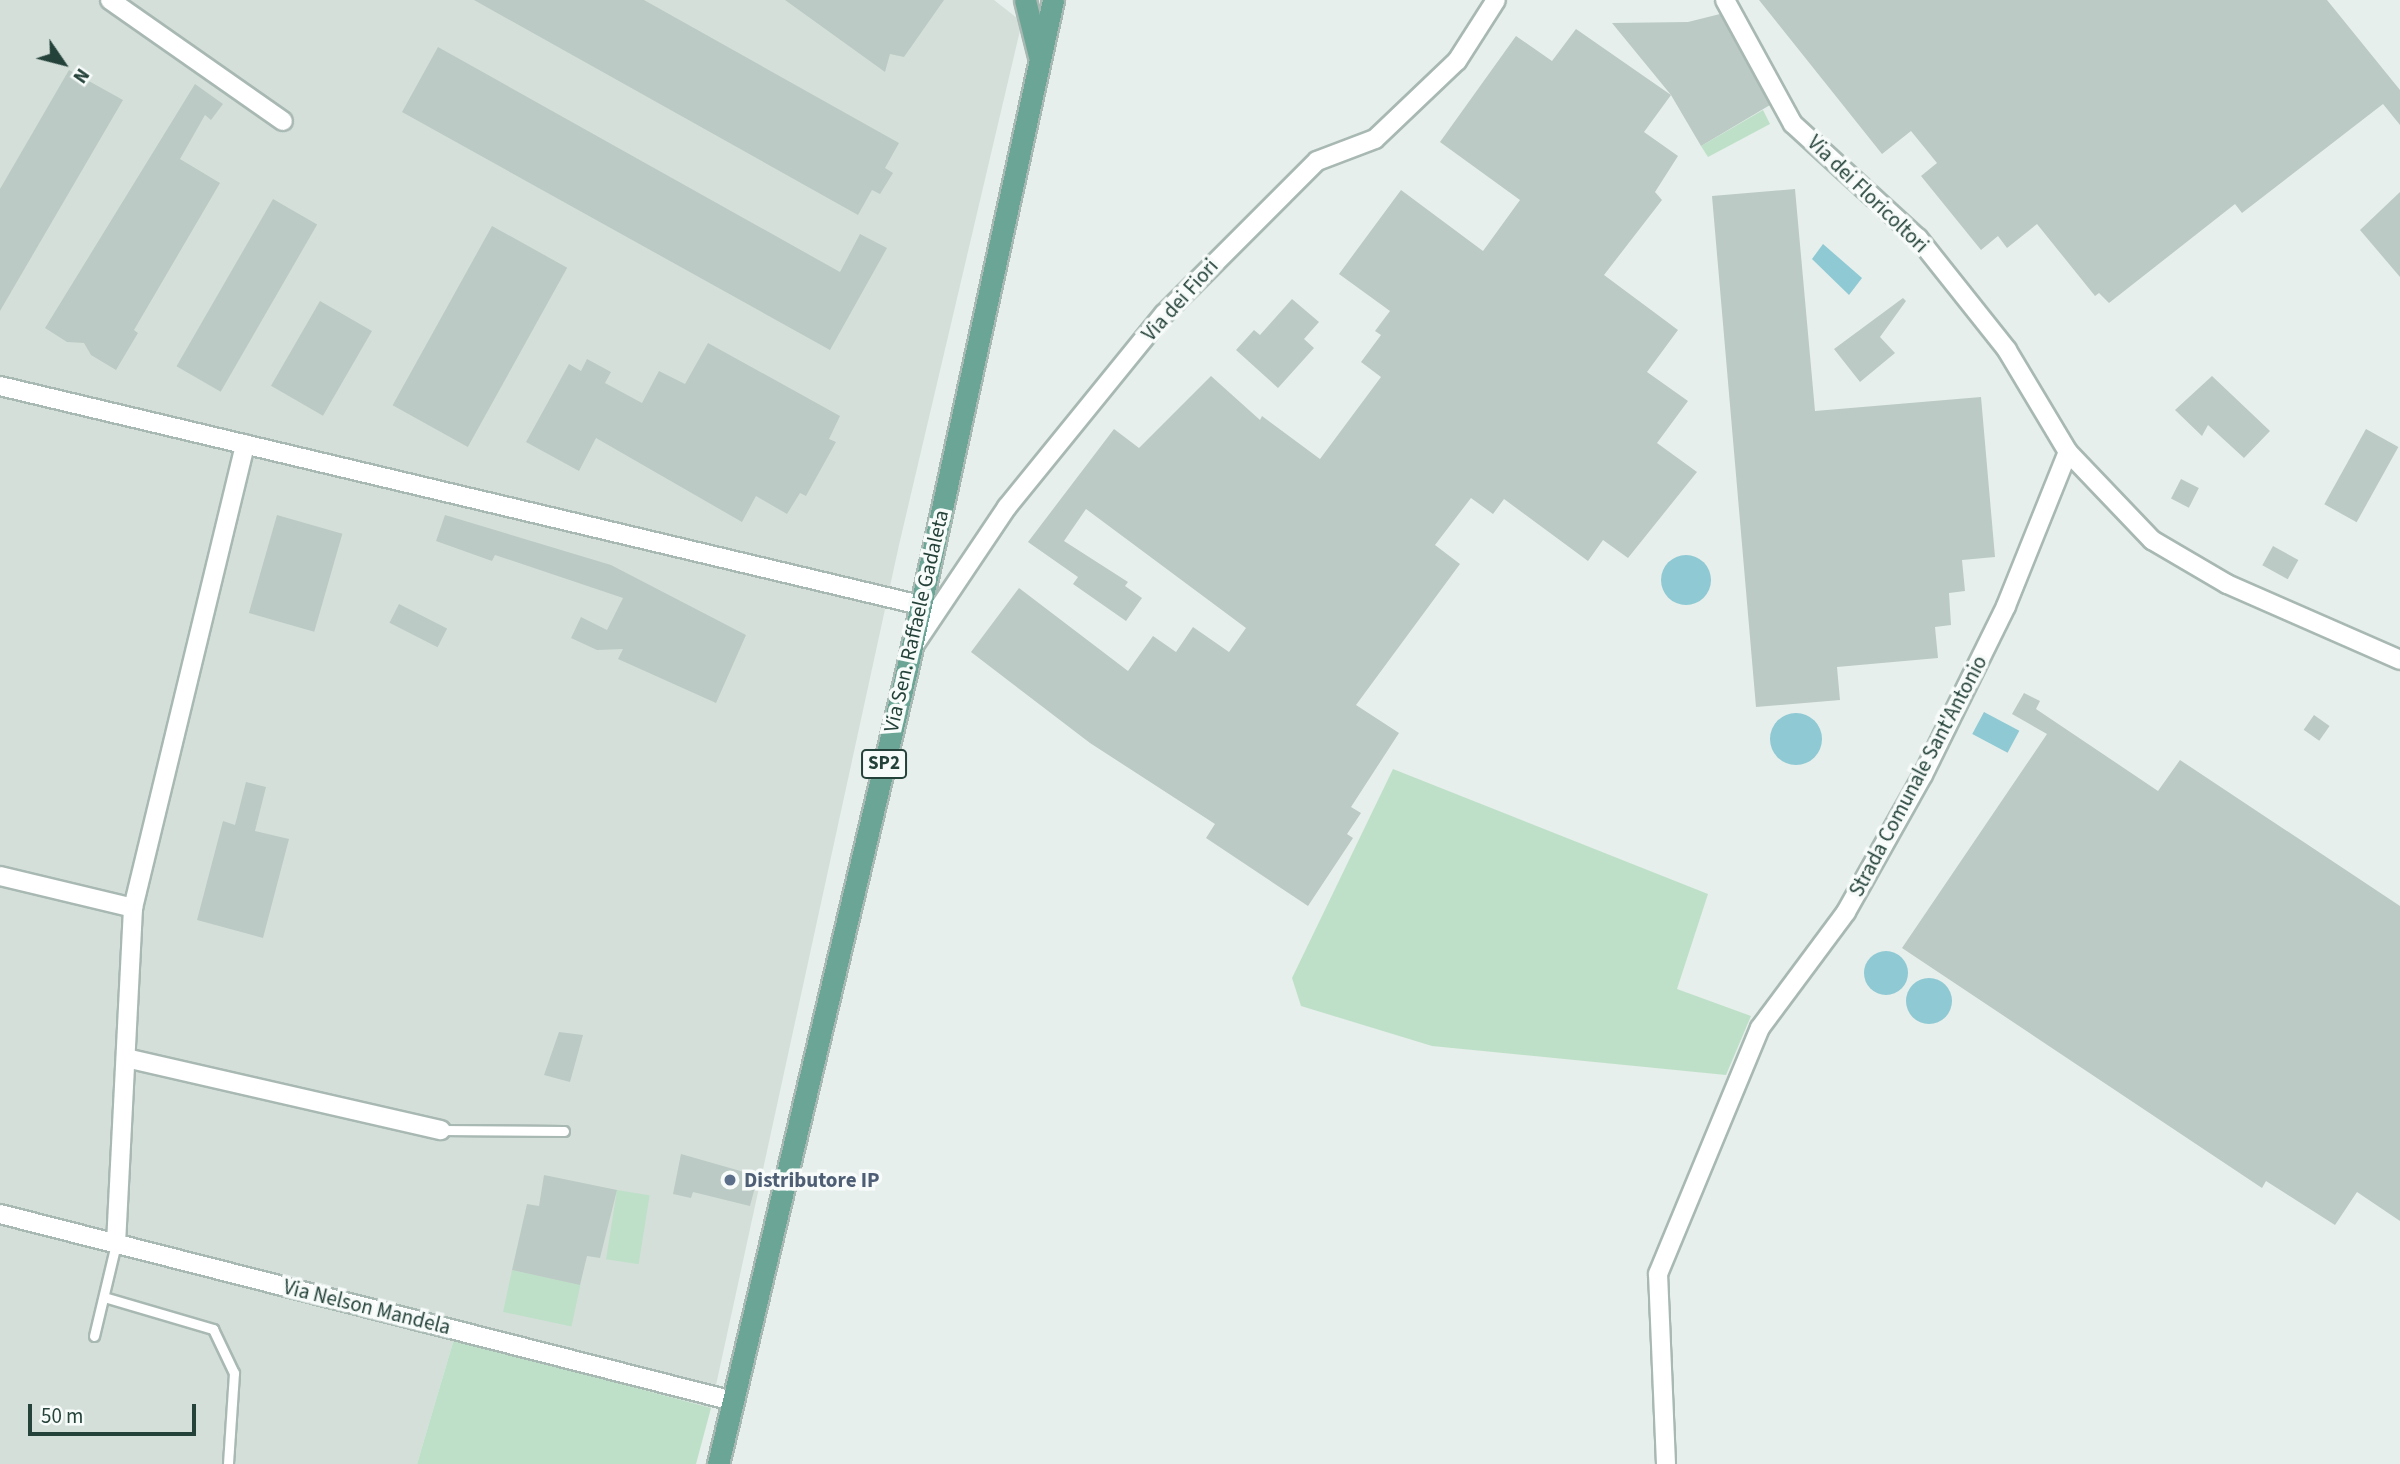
<!DOCTYPE html>
<html>
<head>
<meta charset="utf-8">
<style>
  body { margin:0 }
  #map { position:relative; width:2400px; height:1464px; overflow:hidden; background:#e6efeb; font-family:"Source Sans 3",sans-serif }
  div>[style] { position:absolute }
  .built>* { inset:0; background:#d4dfda }
  .green>* { inset:0; background:#bfe0c8; transform-origin:0 0 }
  .water>* { inset:0; background:#8ec9d4; transform-origin:0 0 }
  .round { border-radius:50% }
  .building>* { inset:0; background:#bbcac4; transform-origin:0 0 }
  .roads { filter:drop-shadow(2px 0 #a8b8b2) drop-shadow(-2px 0 #a8b8b2) drop-shadow(0 2px #a8b8b2) drop-shadow(0 -2px #a8b8b2) }
  .service>* { height:9px; margin:-4.5px; padding:0 4.5px; transform-origin:4.5px; border-radius:4.5px; background:#fff }
  .minor>* { height:18px; margin:-9px; padding:0 9px; transform-origin:9px; border-radius:9px; background:#fff }
  .primary>* { height:21px; margin:-10.5px; padding:0 10.5px; transform-origin:10.5px; border-radius:10.5px; background:#6aa596 }
  .dots>* { width:19px; height:19px; translate:-50% -50%; box-sizing:border-box; border:4px solid #f7fbf9; border-radius:50% }
  span { translate:-50% -50%; white-space:nowrap; text-align:center; line-height:1.15; -webkit-text-stroke:7px #f7fbf9; paint-order:stroke }
  .shield-label span { padding:2px 5px; background:#f7fbf9; border:2px solid; border-radius:5px; -webkit-text-stroke-width:0 }
  .shield-label { font-size:19px; color:#24423a; font-weight:700 }
  .street-label { font-size:21px; color:#24423a }
  .service-label { font-size:21px; color:#4e5e75; font-weight:700 }
  .left { translate:0 -50%; text-align:left }
  .north { position:absolute; left:28px; top:28px; width:70px; height:70px; -webkit-text-stroke:5px #f7fbf9; paint-order:stroke; rotate:125deg; font-size:19px; font-weight:700; line-height:28px; text-align:center; color:#24423a }
  .north::after { content:''; display:block; margin:auto; width:24px; height:32px; background:#24423a; clip-path:polygon(50% 0,100% 100%,50% 72%,0 100%) }
  .scale { position:absolute; left:28px; top:1404px; width:168px; height:32px; box-sizing:border-box; border:4px solid #24423a; border-top:0; padding-left:9px; font-size:21px; line-height:24px; white-space:nowrap; color:#24423a; -webkit-text-stroke:5px #f7fbf9; paint-order:stroke }
</style>
</head>
<body>
<div id="map">
  <div class="built">
    <div style="clip-path:polygon(0 0,994px 0,1022px 22px,899px 545px,711px 1408px,454px 1339px,417px 1464px,0 1464px)"></div>
  </div>
  <div class="green">
    <div style="clip-path:polygon(1763px 110px,1770px 124px,1708px 157px,1701px 146px)"></div>
    <div style="clip-path:polygon(1393px 769px,1708px 894px,1677px 989px,1751px 1016px,1726px 1075px,1432px 1046px,1301px 1006px,1292px 978px)"></div>
    <div style="left:617px;top:1190px;width:33px;height:70px;rotate:9deg"></div>
    <div style="left:512px;top:1270px;width:70px;height:43px;rotate:12deg"></div>
    <div style="clip-path:polygon(454px 1339px,711px 1408px,696px 1464px,417px 1464px)"></div>
  </div>
  <div class="water">
    <div style="clip-path:polygon(1823px 244px,1862px 278px,1849px 295px,1812px 259px)"></div>
    <div class="round" style="left:1661px;top:555px;width:50px;height:50px"></div>
    <div style="left:1984px;top:712px;width:40px;height:25px;rotate:28deg"></div>
    <div class="round" style="left:1770px;top:713px;width:52px;height:52px"></div>
    <div class="round" style="left:1864px;top:951px;width:44px;height:44px"></div>
    <div class="round" style="left:1906px;top:978px;width:46px;height:46px"></div>
  </div>
  <div class="building">
    <div style="clip-path:polygon(474px 0,644px 0,899px 143px,885px 168px,893px 173px,880px 194px,872px 190px,858px 215px)"></div>
    <div style="clip-path:polygon(785px 0,944px 0,904px 57px,890px 54px,885px 72px)"></div>
    <div style="clip-path:polygon(1759px 0,2327px 0,2400px 90px,2400px 125px,2383px 104px,2242px 213px,2235px 204px,2109px 303px,2099px 293px,2095px 296px,2037px 224px,2007px 248px,1998px 236px,1981px 250px,1921px 176px,1937px 163px,1911px 131px,1882px 154px)"></div>
    <div style="clip-path:polygon(1720px 14px,1770px 105px,1701px 146px,1671px 95px,1612px 23px,1688px 22px)"></div>
    <div style="clip-path:polygon(1576px 29px,1671px 95px,1644px 132px,1678px 156px,1655px 192px,1662px 200px,1604px 275px,1678px 330px,1647px 372px,1688px 401px,1657px 443px,1697px 472px,1628px 558px,1603px 540px,1588px 561px,1504px 499px,1493px 514px,1471px 498px,1435px 545px,1460px 564px,1356px 705px,1399px 733px,1351px 807px,1361px 813px,1347px 834px,1353px 838px,1308px 906px,1206px 838px,1215px 824px,1090px 743px,971px 652px,1019px 588px,1128px 671px,1153px 636px,1176px 652px,1193px 627px,1229px 652px,1246px 628px,1086px 509px,1064px 541px,1128px 582px,1125px 586px,1142px 598px,1126px 621px,1073px 584px,1078px 577px,1028px 542px,1114px 429px,1139px 448px,1211px 376px,1260px 420px,1262px 416px,1320px 459px,1381px 377px,1361px 362px,1381px 335px,1375px 331px,1390px 311px,1339px 274px,1401px 190px,1483px 251px,1520px 200px,1440px 142px,1516px 36px,1552px 61px)"></div>
    <div style="clip-path:polygon(438px 47px,840px 272px,860px 234px,887px 248px,830px 350px,402px 112px)"></div>
    <div style="clip-path:polygon(69px 70px,123px 100px,0 311px,0 189px)"></div>
    <div style="clip-path:polygon(195px 84px,223px 104px,211px 120px,205px 115px,180px 159px,220px 183px,134px 330px,138px 333px,116px 370px,91px 355px,84px 343px,67px 342px,45px 328px)"></div>
    <div style="clip-path:polygon(1795px 189px,1815px 411px,1981px 397px,1995px 557px,1962px 560px,1965px 591px,1949px 593px,1951px 625px,1935px 627px,1938px 658px,1837px 667px,1840px 700px,1756px 707px,1712px 196px)"></div>
    <div style="clip-path:polygon(2400px 192px,2400px 277px,2360px 230px)"></div>
    <div style="left:273px;top:199px;width:51px;height:193px;rotate:30deg"></div>
    <div style="left:492px;top:226px;width:86px;height:205px;rotate:29deg"></div>
    <div style="clip-path:polygon(1903px 298px,1906px 301px,1880px 337px,1895px 353px,1860px 382px,1834px 349px)"></div>
    <div style="clip-path:polygon(1292px 299px,1319px 322px,1304px 339px,1314px 348px,1278px 388px,1236px 350px,1254px 330px,1260px 335px)"></div>
    <div style="left:320px;top:301px;width:60px;height:98px;rotate:30deg"></div>
    <div style="clip-path:polygon(708px 343px,840px 416px,829px 439px,836px 442px,806px 496px,800px 493px,787px 514px,756px 496px,742px 522px,596px 438px,579px 471px,526px 442px,569px 364px,581px 371px,587px 359px,611px 372px,605px 383px,642px 403px,659px 371px,685px 384px)"></div>
    <div style="clip-path:polygon(2212px 376px,2270px 431px,2244px 458px,2208px 425px,2202px 436px,2175px 410px)"></div>
    <div style="left:2366px;top:429px;width:37px;height:86px;rotate:29deg"></div>
    <div style="left:2181px;top:479px;width:20px;height:22px;rotate:27deg"></div>
    <div style="left:277px;top:515px;width:68px;height:102px;rotate:16deg"></div>
    <div style="clip-path:polygon(445px 515px,611px 565px,746px 635px,716px 703px,618px 659px,623px 649px,597px 650px,571px 638px,581px 617px,607px 630px,623px 598px,495px 555px,492px 561px,436px 541px)"></div>
    <div style="left:2273px;top:546px;width:29px;height:22px;rotate:29deg"></div>
    <div style="left:399px;top:604px;width:54px;height:21px;rotate:27deg"></div>
    <div style="clip-path:polygon(2024px 693px,2040px 701px,2036px 709px,2158px 791px,2180px 760px,2400px 906px,2400px 1221px,2357px 1192px,2335px 1225px,2266px 1181px,2262px 1188px,1902px 948px,2047px 734px,2012px 714px)"></div>
    <div style="left:2314px;top:715px;width:19px;height:18px;rotate:35deg"></div>
    <div style="clip-path:polygon(246px 782px,266px 787px,255px 831px,289px 839px,263px 938px,197px 920px,223px 821px,235px 825px)"></div>
    <div style="clip-path:polygon(559px 1032px,583px 1035px,570px 1082px,544px 1075px)"></div>
    <div style="clip-path:polygon(681px 1154px,758px 1176px,750px 1206px,693px 1192px,691px 1198px,673px 1194px)"></div>
    <div style="clip-path:polygon(544px 1175px,617px 1190px,600px 1258px,587px 1256px,580px 1285px,512px 1270px,527px 1204px,539px 1206px)"></div>
  </div>
  <div class="roads">
    <div class="service">
      <div style="left:441px;top:1130px;width:123px;rotate:0.5deg"></div>
      <div style="left:104px;top:1297px;width:114px;rotate:16.4deg"></div>
      <div style="left:213px;top:1329px;width:49px;rotate:64.5deg"></div>
      <div style="left:234px;top:1373px;width:91px;rotate:93.8deg"></div>
      <div style="left:94px;top:1336px;width:95px;rotate:-76.6deg"></div>
    </div>
    <div class="minor">
      <div style="left:110px;top:0;width:211px;rotate:35deg"></div>
      <div style="left:1725px;top:0;width:141px;rotate:61.3deg"></div>
      <div style="left:1793px;top:124px;width:169px;rotate:42.4deg"></div>
      <div style="left:1918px;top:238px;width:143px;rotate:51.5deg"></div>
      <div style="left:2007px;top:350px;width:119px;rotate:59.1deg"></div>
      <div style="left:2068px;top:452px;width:122px;rotate:46.3deg"></div>
      <div style="left:2152px;top:540px;width:87px;rotate:30.4deg"></div>
      <div style="left:2227px;top:584px;width:189px;rotate:23.7deg"></div>
      <div style="left:0;top:386px;width:946px;rotate:13.39deg"></div>
      <div style="left:915px;top:644px;width:165px;rotate:-56.1deg"></div>
      <div style="left:1007px;top:507px;width:249px;rotate:-50.9deg"></div>
      <div style="left:1164px;top:314px;width:216px;rotate:-45deg"></div>
      <div style="left:1317px;top:161px;width:62px;rotate:-20.8deg"></div>
      <div style="left:1375px;top:139px;width:113px;rotate:-43.6deg"></div>
      <div style="left:1457px;top:61px;width:72px;rotate:-57.4deg"></div>
      <div style="left:0;top:876px;width:137px;rotate:13.5deg"></div>
      <div style="left:126px;top:1058px;width:323px;rotate:12.9deg"></div>
      <div style="left:0;top:1214px;width:756px;rotate:14.31deg"></div>
      <div style="left:116px;top:1244px;width:336px;rotate:-87.1deg"></div>
      <div style="left:133px;top:908px;width:477px;rotate:-76.4deg"></div>
      <div style="left:1666px;top:1464px;width:190px;rotate:-92.4deg"></div>
      <div style="left:1658px;top:1274px;width:266px;rotate:-67.5deg"></div>
      <div style="left:1760px;top:1028px;width:144px;rotate:-53.4deg"></div>
      <div style="left:1846px;top:912px;width:157px;rotate:-60.7deg"></div>
      <div style="left:1923px;top:775px;width:188px;rotate:-63.8deg"></div>
      <div style="left:2006px;top:606px;width:166px;rotate:-68.1deg"></div>
    </div>
    <div class="primary">
      <div style="left:1025px;top:0;width:58px;rotate:76deg"></div>
      <div style="left:718px;top:1464px;width:817px;rotate:-76.63deg"></div>
      <div style="left:907px;top:669px;width:685px;rotate:-77.69deg"></div>
    </div>
  </div>
  <div class="dots">
    <div style="left:730px;top:1180px;background:#5c6f8a"></div>
  </div>
  <div class="shield-label">
    <span style="left:884px;top:764px">SP2</span>
  </div>
  <div class="street-label">
    <span style="left:1868px;top:194px;rotate:44deg">Via dei Floricoltori</span>
    <span style="left:1180px;top:300px;rotate:-48deg">Via dei Fiori</span>
    <span style="left:916px;top:621px;rotate:-77deg">Via Sen. Raffaele Gadaleta</span>
    <span style="left:1918px;top:776px;rotate:-62deg">Strada Comunale Sant'Antonio</span>
    <span style="left:367px;top:1307px;rotate:14deg">Via Nelson Mandela</span>
  </div>
  <div class="service-label">
    <span class="left" style="left:744px;top:1180px">Distributore IP</span>
  </div>
  <div class="north">N</div>
  <div class="scale">50 m</div>
</div>
</body>
</html>
